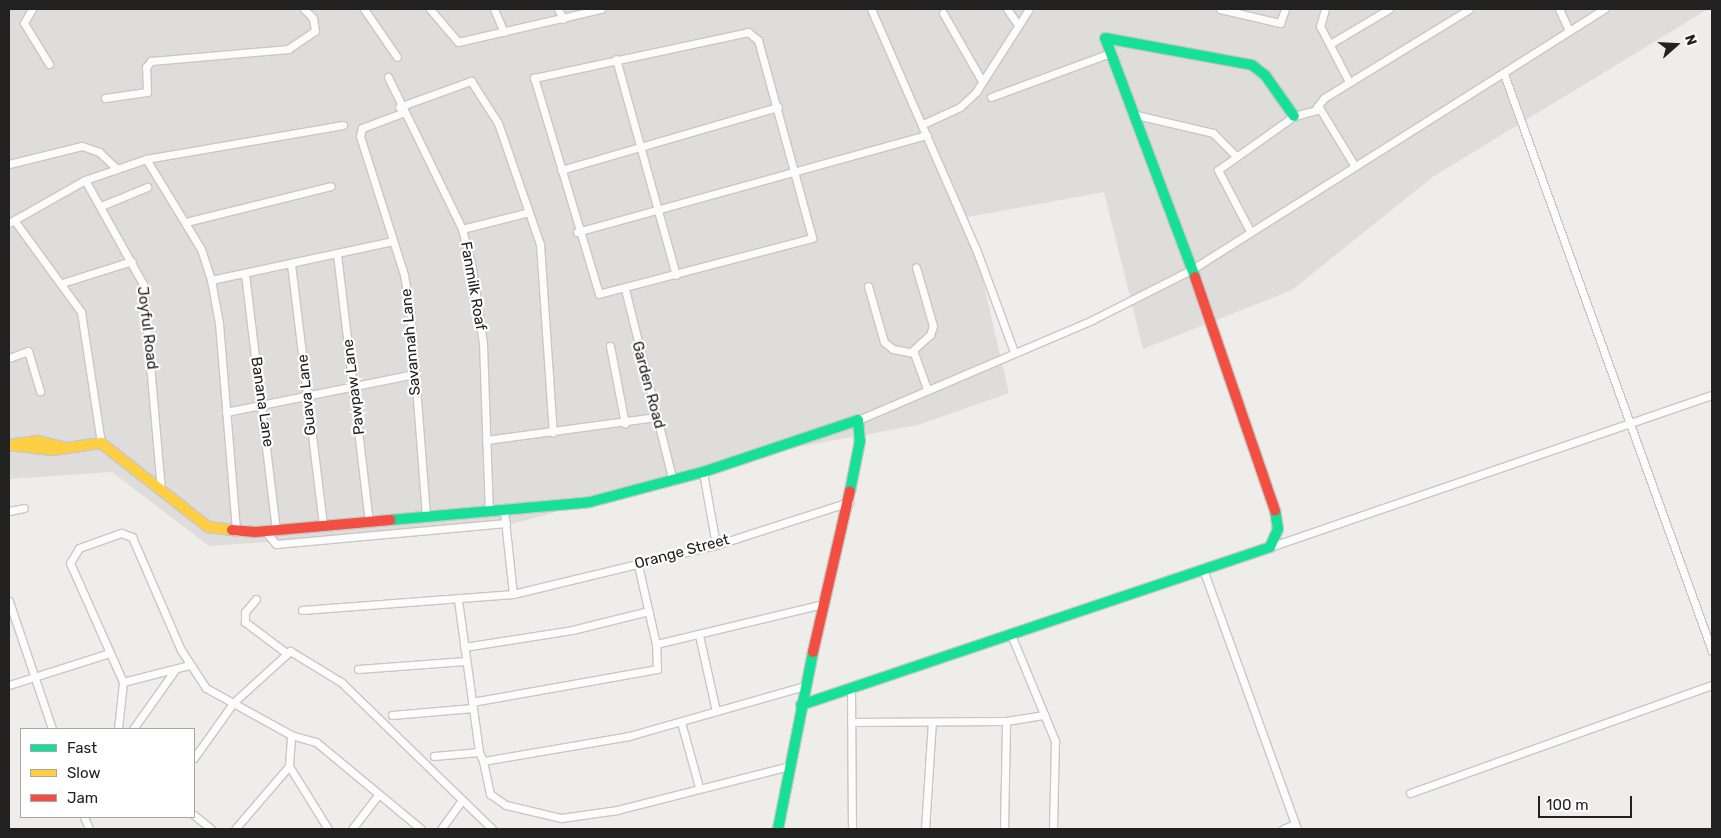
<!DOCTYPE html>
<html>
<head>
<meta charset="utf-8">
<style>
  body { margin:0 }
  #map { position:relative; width:1721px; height:838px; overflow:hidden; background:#efedea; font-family:Rubik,sans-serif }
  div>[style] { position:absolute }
  .residential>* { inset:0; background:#dedddb }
  .roads { filter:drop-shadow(1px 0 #c8c7c6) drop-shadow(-1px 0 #c8c7c6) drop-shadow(0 1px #c8c7c6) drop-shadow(0 -1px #c8c7c6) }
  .street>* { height:7px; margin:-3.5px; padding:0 3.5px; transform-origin:3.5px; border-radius:3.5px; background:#fdfcfc }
  .fast>* { height:10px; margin:-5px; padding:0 5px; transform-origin:5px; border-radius:5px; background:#16e098 }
  .slow>* { height:10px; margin:-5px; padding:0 5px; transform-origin:5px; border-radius:5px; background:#ffcf43 }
  .jam>* { height:10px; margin:-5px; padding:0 5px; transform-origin:5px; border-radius:5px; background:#f24e42 }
  span { translate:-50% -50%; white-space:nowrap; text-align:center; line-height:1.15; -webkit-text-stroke:4.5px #fff; paint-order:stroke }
  .street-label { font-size:15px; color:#212121 }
  .frame { position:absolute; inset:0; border:10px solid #212121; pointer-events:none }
  .legend { position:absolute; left:20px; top:728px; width:175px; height:90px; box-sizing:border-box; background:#fff; border:1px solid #a6a6a6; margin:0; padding:6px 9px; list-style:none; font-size:15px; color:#212121 }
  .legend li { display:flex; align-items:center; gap:10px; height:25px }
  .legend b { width:25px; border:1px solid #a6a6a6 }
  .north { position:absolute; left:1651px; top:20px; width:50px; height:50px; -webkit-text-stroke:4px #fff; paint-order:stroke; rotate:71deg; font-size:14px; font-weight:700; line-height:20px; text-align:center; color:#212121 }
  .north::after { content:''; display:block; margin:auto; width:18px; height:22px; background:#212121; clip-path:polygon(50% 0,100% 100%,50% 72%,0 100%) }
  .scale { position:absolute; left:1538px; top:796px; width:94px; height:22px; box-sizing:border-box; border:2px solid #212121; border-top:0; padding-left:6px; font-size:15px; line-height:18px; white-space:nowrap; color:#212121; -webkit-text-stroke:4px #fff; paint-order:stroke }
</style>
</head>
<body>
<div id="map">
  <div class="residential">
    <div style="clip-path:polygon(9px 9px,1708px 9px,1434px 176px,1292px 290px,1143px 349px,1104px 192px,968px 217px,1009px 393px,918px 425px,792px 448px,504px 526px,209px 546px,112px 472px,9px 479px)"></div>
  </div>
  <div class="roads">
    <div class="street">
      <div style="left:32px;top:9px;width:16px;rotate:120deg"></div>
      <div style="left:24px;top:23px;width:48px;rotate:58.6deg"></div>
      <div style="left:364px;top:9px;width:58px;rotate:55.5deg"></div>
      <div style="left:430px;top:9px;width:43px;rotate:49.7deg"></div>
      <div style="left:458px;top:42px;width:147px;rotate:-13deg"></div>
      <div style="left:494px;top:9px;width:25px;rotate:67deg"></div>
      <div style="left:558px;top:9px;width:11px;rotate:63deg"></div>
      <div style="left:871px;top:9px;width:262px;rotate:66.4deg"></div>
      <div style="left:976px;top:249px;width:110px;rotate:69.7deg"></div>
      <div style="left:1007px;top:9px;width:19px;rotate:55deg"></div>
      <div style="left:1220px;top:9px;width:62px;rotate:13.1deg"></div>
      <div style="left:1280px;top:23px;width:15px;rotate:-70deg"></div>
      <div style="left:1325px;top:9px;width:18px;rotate:106deg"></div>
      <div style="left:1320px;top:26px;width:63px;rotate:62.6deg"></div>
      <div style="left:1559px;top:9px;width:23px;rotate:65deg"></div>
      <div style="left:943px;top:13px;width:78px;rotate:60.2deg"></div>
      <div style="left:748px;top:32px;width:13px;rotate:39deg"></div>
      <div style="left:758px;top:40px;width:205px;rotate:74.7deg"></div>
      <div style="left:812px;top:238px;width:220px;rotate:165.3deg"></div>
      <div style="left:599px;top:294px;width:226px;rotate:-106.7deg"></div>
      <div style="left:534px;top:78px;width:219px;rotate:-12.1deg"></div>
      <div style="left:1330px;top:44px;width:69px;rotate:-30.7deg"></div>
      <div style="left:616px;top:59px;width:224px;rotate:74.5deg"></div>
      <div style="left:1504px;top:74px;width:613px;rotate:70.18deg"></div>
      <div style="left:388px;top:77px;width:169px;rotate:64deg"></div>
      <div style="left:462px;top:229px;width:40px;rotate:75.6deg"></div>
      <div style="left:472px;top:268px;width:76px;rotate:81.7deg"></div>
      <div style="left:483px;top:343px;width:169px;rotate:88deg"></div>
      <div style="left:991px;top:97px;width:125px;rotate:-20.2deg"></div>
      <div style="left:105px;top:98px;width:42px;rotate:-8.1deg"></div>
      <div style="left:147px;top:92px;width:25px;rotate:-92deg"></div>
      <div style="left:146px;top:67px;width:8px;rotate:-50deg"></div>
      <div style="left:151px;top:61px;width:138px;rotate:-5deg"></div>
      <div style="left:288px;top:49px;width:32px;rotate:-34deg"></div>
      <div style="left:315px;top:31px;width:13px;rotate:-99deg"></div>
      <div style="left:313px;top:18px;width:13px;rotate:-135deg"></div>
      <div style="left:399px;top:107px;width:77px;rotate:-19.9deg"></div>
      <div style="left:471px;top:81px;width:50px;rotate:57.3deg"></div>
      <div style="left:498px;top:123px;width:128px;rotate:70.9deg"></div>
      <div style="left:540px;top:244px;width:189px;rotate:86.1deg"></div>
      <div style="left:1317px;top:107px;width:11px;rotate:-52deg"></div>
      <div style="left:1324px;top:98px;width:170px;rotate:-31.5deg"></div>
      <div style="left:402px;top:113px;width:43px;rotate:159.4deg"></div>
      <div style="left:362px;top:128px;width:8px;rotate:104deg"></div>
      <div style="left:360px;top:136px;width:146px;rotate:72.4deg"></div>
      <div style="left:404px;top:275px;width:34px;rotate:80deg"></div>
      <div style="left:410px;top:308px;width:209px;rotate:85.6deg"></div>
      <div style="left:1132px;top:114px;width:83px;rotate:13.2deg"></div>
      <div style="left:1213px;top:133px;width:31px;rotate:45deg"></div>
      <div style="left:923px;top:124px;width:41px;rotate:-24.7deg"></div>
      <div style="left:960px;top:107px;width:22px;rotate:-43deg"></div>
      <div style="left:976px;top:92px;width:98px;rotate:-57.4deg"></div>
      <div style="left:146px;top:159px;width:200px;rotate:-9.8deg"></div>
      <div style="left:9px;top:164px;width:75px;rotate:-13.9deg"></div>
      <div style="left:82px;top:146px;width:18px;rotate:19deg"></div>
      <div style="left:99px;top:152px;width:23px;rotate:43deg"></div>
      <div style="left:561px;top:170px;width:226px;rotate:-16.2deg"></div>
      <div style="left:85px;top:180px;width:119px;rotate:60.9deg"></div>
      <div style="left:143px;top:284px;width:207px;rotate:85deg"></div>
      <div style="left:101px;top:206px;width:50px;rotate:-22.4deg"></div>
      <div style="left:14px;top:220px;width:114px;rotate:53.9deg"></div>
      <div style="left:81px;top:312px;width:133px;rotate:81.3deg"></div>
      <div style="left:186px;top:222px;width:149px;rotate:-13.9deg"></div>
      <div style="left:9px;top:223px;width:87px;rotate:-29.5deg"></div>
      <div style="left:85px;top:180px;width:65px;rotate:-19deg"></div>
      <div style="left:146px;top:159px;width:105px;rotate:58.6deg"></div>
      <div style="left:201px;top:249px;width:33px;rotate:72deg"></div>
      <div style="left:211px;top:280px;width:44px;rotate:79.5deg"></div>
      <div style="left:219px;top:323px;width:210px;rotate:85.3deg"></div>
      <div style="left:462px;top:229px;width:69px;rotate:-14.2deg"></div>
      <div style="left:1250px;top:231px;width:69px;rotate:-117.7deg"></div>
      <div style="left:1218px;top:170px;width:93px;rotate:-35.4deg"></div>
      <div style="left:1294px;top:116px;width:27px;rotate:-15deg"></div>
      <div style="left:1320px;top:109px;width:66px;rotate:58.7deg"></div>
      <div style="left:577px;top:232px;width:363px;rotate:-15.5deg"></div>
      <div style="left:337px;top:254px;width:269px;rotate:83.2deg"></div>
      <div style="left:291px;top:264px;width:264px;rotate:83deg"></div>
      <div style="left:245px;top:274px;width:258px;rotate:83.1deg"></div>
      <div style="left:211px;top:280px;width:186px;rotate:-12.1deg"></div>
      <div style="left:62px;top:283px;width:73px;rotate:-17.4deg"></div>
      <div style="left:868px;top:286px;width:58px;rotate:74.1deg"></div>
      <div style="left:884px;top:342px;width:11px;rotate:38deg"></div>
      <div style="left:893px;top:349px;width:21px;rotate:11deg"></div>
      <div style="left:914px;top:353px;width:38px;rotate:70deg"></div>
      <div style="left:625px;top:289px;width:198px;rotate:76deg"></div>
      <div style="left:610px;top:346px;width:79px;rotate:79.1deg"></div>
      <div style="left:912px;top:351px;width:24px;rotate:-42deg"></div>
      <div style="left:930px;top:335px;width:9px;rotate:-72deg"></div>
      <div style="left:933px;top:326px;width:61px;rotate:-106.1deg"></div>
      <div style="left:9px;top:358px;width:20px;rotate:-20deg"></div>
      <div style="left:28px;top:351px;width:42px;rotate:73.3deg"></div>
      <div style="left:226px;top:412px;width:192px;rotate:-11.4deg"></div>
      <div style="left:858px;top:420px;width:254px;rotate:-23.1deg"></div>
      <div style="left:1092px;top:320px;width:111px;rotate:-26.8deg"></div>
      <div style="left:1191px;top:270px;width:489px;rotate:-32.3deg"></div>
      <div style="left:486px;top:440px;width:172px;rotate:-7.7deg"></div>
      <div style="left:703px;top:472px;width:74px;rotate:79.9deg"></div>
      <div style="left:9px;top:511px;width:15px;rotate:-11deg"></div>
      <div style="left:504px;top:511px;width:83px;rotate:83.8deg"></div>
      <div style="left:265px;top:531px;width:17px;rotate:50deg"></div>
      <div style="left:276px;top:544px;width:231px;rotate:-5.2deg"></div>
      <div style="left:1270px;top:547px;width:467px;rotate:-19deg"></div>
      <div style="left:638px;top:565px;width:81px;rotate:77.2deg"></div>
      <div style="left:1204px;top:572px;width:273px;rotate:70.1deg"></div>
      <div style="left:256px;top:599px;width:17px;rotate:130deg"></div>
      <div style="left:245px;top:612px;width:10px;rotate:90deg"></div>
      <div style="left:245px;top:622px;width:50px;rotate:36.9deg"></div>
      <div style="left:458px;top:600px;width:153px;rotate:82.1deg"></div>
      <div style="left:479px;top:752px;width:10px;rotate:66deg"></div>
      <div style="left:483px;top:761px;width:148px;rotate:-9.7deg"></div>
      <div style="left:629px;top:736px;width:183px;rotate:-15.9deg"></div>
      <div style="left:9px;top:601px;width:135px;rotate:71.4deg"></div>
      <div style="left:302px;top:610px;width:212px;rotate:-4.3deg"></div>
      <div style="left:513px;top:594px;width:209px;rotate:-13.6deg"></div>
      <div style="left:716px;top:545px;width:140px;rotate:-17.9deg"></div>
      <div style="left:699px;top:635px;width:78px;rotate:77.4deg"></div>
      <div style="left:1012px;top:637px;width:113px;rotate:67.5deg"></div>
      <div style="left:1055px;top:741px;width:88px;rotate:91.3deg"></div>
      <div style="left:464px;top:647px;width:109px;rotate:-8.9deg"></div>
      <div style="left:572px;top:630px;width:79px;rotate:-13.9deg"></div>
      <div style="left:358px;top:669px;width:108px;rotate:-4.2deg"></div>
      <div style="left:123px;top:682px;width:130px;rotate:-114deg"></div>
      <div style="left:70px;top:563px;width:17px;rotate:-59deg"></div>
      <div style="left:79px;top:548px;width:45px;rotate:-19.7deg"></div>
      <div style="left:121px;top:533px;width:12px;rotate:20deg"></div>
      <div style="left:132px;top:537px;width:123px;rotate:66.6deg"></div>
      <div style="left:181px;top:650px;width:45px;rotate:56.7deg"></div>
      <div style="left:206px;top:688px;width:97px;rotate:28.9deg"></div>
      <div style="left:291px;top:735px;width:26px;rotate:16deg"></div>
      <div style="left:316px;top:742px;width:136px;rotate:39.6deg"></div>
      <div style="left:9px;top:685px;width:105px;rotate:-17.7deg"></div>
      <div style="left:851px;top:689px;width:140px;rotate:89.6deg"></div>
      <div style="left:472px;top:702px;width:188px;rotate:-10.1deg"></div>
      <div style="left:657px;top:669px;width:25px;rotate:-92deg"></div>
      <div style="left:656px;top:644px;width:172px;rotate:-13.5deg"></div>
      <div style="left:392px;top:715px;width:81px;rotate:-4.9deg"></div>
      <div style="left:681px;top:722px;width:67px;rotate:74.5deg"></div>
      <div style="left:852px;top:722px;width:154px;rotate:-0.4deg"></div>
      <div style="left:1006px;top:721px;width:39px;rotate:-9deg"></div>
      <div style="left:118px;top:729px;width:47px;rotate:-83.9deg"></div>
      <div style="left:123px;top:682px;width:68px;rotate:-14.4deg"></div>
      <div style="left:133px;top:729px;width:72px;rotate:-54.6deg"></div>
      <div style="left:434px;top:756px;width:45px;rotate:-5.1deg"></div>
      <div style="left:194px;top:758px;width:69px;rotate:-54.5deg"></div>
      <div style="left:234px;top:702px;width:76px;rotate:-42.3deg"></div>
      <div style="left:290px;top:651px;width:60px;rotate:31.3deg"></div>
      <div style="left:341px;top:682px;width:211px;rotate:44.2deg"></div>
      <div style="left:483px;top:761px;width:34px;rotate:78deg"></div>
      <div style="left:490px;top:794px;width:19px;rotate:35deg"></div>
      <div style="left:506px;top:805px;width:57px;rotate:13.3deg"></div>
      <div style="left:561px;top:818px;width:57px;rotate:-8.1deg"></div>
      <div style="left:617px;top:810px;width:179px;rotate:-14.3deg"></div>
      <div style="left:289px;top:766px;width:74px;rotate:58.2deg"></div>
      <div style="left:1410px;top:793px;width:321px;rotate:-19.7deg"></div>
      <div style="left:194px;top:815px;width:22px;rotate:39deg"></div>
      <div style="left:84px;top:817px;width:13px;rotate:67deg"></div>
      <div style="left:235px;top:829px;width:83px;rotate:-49.4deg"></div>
      <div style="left:289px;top:766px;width:31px;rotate:-86deg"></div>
      <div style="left:352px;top:829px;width:43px;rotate:-52.6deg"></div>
      <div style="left:441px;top:829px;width:36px;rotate:-54deg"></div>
      <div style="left:925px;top:829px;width:107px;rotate:-86.3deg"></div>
      <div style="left:1004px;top:829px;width:108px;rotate:-88.9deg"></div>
      <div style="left:1283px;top:829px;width:13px;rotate:-23deg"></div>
    </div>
    <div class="fast">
      <div style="left:1195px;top:277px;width:255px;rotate:-110.6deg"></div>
      <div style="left:1105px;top:38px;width:149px;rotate:10.4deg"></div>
      <div style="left:1252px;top:65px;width:16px;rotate:38deg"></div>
      <div style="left:1265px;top:75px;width:50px;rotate:54.7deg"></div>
      <div style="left:390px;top:520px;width:201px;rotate:-5.1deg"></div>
      <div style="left:590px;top:502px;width:117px;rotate:-14.9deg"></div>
      <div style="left:703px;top:472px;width:163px;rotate:-18.5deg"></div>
      <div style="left:858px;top:420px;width:21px;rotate:85deg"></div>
      <div style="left:860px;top:441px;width:51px;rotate:101.3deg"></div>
      <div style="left:801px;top:705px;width:495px;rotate:-18.6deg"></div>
      <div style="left:1270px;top:547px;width:20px;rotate:-66deg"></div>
      <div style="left:1278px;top:529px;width:18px;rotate:-99deg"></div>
      <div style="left:778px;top:829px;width:180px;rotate:-78.8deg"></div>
    </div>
    <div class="slow">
      <div style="left:9px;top:445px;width:44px;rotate:6.5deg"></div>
      <div style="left:53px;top:450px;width:49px;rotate:-8.3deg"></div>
      <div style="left:101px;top:443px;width:136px;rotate:38.1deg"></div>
      <div style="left:208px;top:527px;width:24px;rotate:7deg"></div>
      <div style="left:9px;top:445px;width:30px;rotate:-8deg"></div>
      <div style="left:39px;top:441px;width:23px;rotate:15deg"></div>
    </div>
    <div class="jam">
      <div style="left:1195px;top:277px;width:247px;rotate:71.1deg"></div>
      <div style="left:232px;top:530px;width:23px;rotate:5deg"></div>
      <div style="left:255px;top:532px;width:136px;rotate:-5.1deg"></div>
      <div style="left:813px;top:652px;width:165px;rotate:-77.1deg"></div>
    </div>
  </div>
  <div class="street-label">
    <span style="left:473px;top:286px;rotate:80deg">Fanmilk Roaf</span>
    <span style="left:147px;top:328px;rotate:83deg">Joyful Road</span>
    <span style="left:411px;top:342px;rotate:-95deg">Savannah Lane</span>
    <span style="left:648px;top:385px;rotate:75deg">Garden Road</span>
    <span style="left:354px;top:387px;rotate:-97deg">Pawpaw Lane</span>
    <span style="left:307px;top:395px;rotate:-96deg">Guava Lane</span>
    <span style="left:262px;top:402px;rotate:82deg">Banana Lane</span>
    <span style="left:682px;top:552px;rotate:-15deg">Orange Street</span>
  </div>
  <div class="frame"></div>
  <ul class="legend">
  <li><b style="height:6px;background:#16e098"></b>Fast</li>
  <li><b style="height:6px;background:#ffcf43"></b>Slow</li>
  <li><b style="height:6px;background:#f24e42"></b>Jam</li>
  </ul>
  <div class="north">N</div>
  <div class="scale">100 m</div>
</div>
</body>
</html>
